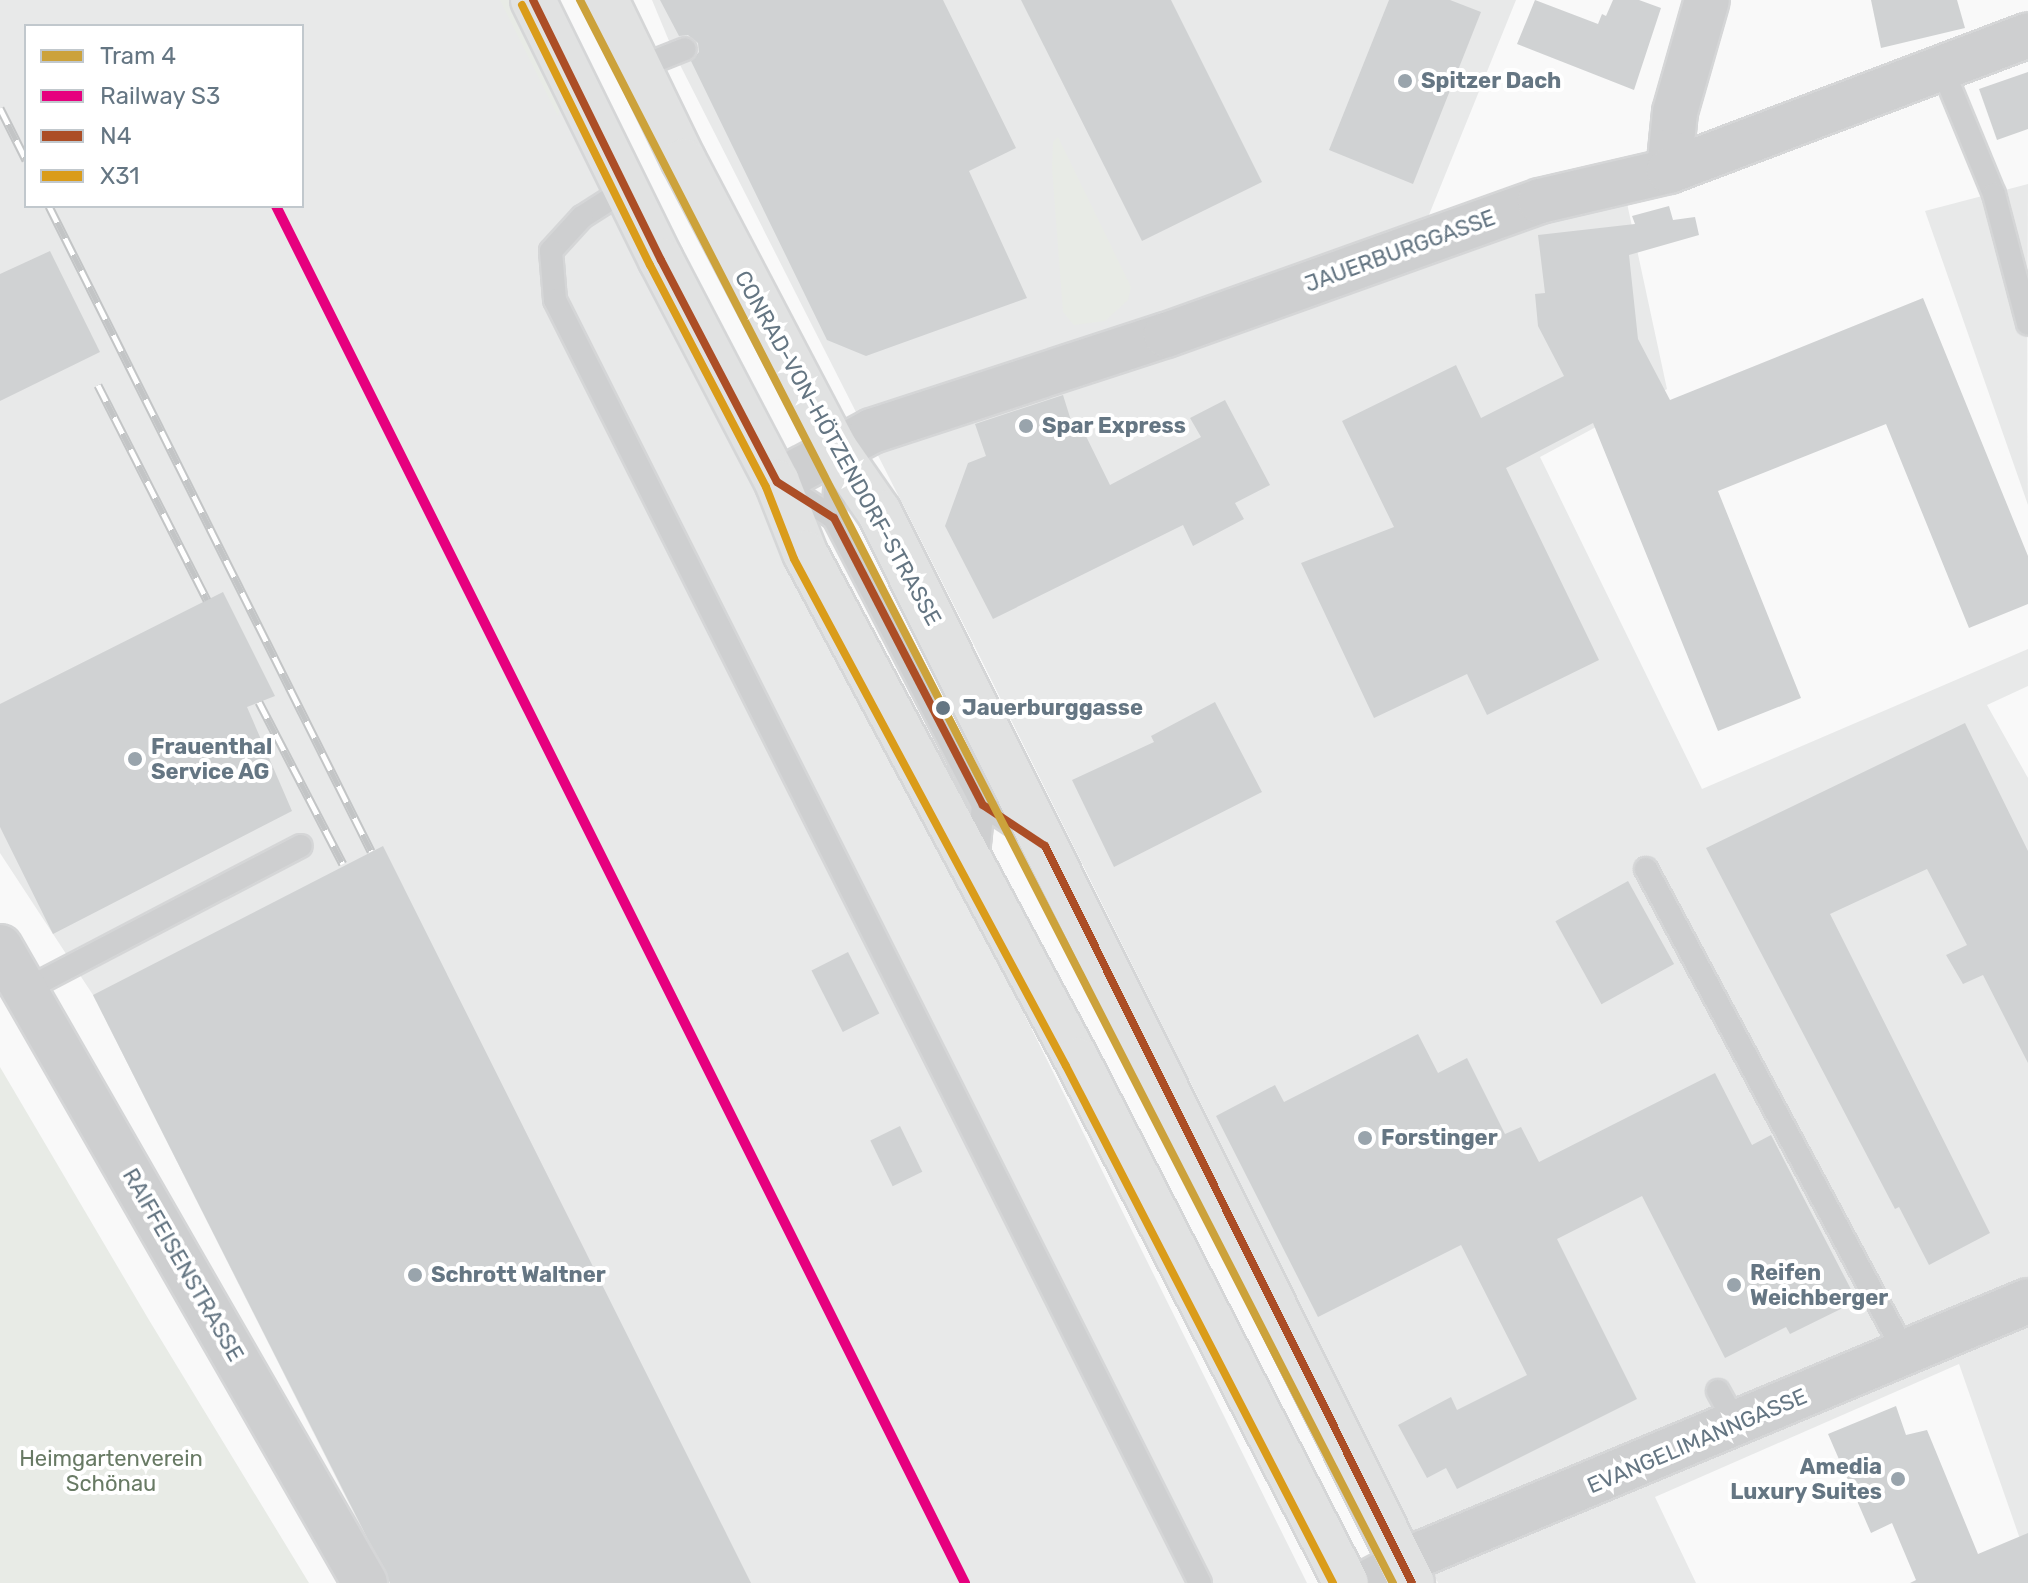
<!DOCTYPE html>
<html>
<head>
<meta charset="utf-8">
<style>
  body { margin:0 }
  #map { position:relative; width:2028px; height:1583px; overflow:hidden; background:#f9f9f9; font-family:Rubik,sans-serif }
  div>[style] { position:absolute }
  .built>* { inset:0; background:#e8e9e9 }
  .green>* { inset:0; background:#e8ebe6 }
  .building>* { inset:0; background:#d0d2d3; transform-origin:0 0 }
  .roads { filter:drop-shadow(2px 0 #d5d6d7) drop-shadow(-2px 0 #d5d6d7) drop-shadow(0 2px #d5d6d7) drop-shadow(0 -2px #d5d6d7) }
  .service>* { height:22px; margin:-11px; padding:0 11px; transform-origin:11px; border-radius:11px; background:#cecfd0 }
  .minor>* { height:44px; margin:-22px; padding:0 22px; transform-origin:22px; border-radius:22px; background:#cecfd0 }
  .tertiary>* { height:44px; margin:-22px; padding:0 22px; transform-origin:22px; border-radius:22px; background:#cecfd0 }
  .primary>* { height:44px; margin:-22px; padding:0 22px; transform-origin:22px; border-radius:22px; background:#e1e2e2 }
  .rail>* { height:9px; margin-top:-4.5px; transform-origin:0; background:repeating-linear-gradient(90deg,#fff 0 18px,#c3c5c6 0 36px); box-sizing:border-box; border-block:2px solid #c3c5c6 }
  .bus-1>* { height:8px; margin:-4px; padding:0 4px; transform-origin:4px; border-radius:4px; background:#ac4e26 }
  .bus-2>* { height:8px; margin:-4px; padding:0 4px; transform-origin:4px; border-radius:4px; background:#da9c1a }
  .rail-1>* { height:10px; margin:-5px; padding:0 5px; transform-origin:5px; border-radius:5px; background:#e6007e }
  .tram-1>* { height:8px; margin:-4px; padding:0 4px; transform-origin:4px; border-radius:4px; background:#cca23b }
  .dots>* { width:22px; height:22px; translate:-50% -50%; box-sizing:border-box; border:4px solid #fff; border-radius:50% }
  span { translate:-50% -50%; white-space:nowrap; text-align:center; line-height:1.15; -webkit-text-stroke:8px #fff; paint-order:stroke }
  .poi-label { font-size:22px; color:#657683; font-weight:700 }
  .left { translate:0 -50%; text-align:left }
  .right { translate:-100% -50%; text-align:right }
  .street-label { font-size:22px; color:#657683 }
  .stop-label { font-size:22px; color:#657683; font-weight:700 }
  .park-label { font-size:22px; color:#687a64 }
  .legend { position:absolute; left:24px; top:24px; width:280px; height:184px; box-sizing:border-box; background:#fff; border:2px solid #c1c8cd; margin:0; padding:10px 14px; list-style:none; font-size:24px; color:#657683 }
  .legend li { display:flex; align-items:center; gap:16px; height:40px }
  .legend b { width:40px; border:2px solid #c1c8cd }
</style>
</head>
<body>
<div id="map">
  <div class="built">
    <div style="clip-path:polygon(evenodd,0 0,505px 0,977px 919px,1307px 1583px,389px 1583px,93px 995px,0 853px,0 0,26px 26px,302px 26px,302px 206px,26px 206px,26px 26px)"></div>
    <div style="clip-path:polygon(652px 0,1516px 0,1420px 237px,1622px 180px,1667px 389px,1540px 457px,1702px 789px,2028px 649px,2028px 686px,1987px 705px,2028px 778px,2028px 1562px,1959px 1364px,1655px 1497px,1696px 1583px,1438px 1583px,973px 643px,674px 53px)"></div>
    <div style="clip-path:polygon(2028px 184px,2027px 426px,2028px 505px,1925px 211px)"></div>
  </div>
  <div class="green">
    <div style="clip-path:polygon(500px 0,521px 0,562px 100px,558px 116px)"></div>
    <div style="clip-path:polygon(1058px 137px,1131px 287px,1128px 300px,1105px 321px,1074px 325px,1063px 312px,1052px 168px,1053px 142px)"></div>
    <div style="clip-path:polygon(0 1067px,149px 1320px,309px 1583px,0 1583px)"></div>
  </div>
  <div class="building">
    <div style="clip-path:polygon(660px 0,943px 0,1016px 148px,969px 171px,1027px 298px,866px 356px,827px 340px,691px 61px,699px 52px,698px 43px,688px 35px,679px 36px)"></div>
    <div style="clip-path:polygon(1021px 0,1171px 0,1262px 182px,1142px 241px)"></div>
    <div style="clip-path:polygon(1389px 0,1450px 0,1481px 12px,1413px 184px,1329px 150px)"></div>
    <div style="clip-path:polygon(1535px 0,1598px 24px,1602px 14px,1606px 16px,1613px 0,1639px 0,1661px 8px,1634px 90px,1517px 44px)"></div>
    <div style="clip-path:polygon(1871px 0,1957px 0,1965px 28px,1881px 48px)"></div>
    <div style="clip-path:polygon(2028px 72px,2028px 129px,1997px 140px,1979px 89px)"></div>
    <div style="clip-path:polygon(1669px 206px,1673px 220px,1695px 217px,1699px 235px,1629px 255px,1638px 339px,1670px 400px,1923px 298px,2028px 556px,2028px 604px,1969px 628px,1886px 424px,1718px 491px,1801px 698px,1718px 731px,1593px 423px,1506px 468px,1599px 660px,1487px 715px,1467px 674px,1374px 718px,1301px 563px,1394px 527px,1342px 421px,1456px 365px,1481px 418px,1564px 376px,1538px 326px,1535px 294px,1545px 293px,1538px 235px,1635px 224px,1632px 216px)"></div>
    <div style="clip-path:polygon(50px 251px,100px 352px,0 401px,0 274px)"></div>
    <div style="clip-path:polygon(1063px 395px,1073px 427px,1080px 424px,1110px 485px,1201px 437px,1190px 418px,1225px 400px,1270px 485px,1235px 503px,1244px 519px,1193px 546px,1183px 525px,993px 619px,945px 526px,968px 463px,986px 456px,975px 424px)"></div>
    <div style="clip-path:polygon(223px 592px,275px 696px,247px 707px,292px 811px,53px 934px,0 827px,0 704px)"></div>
    <div style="clip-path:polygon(1215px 702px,1262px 792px,1114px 867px,1072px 780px,1154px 742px,1151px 736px)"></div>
    <div style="clip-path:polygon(1965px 723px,2028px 851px,2028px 1063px,1983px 975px,1963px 984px,1946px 955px,1967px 945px,1927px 869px,1830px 914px,1990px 1233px,1929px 1265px,1899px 1207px,1895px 1209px,1706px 848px)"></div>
    <div style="clip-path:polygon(383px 846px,751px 1583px,390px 1583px,93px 995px)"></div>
    <div style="left:1628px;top:881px;width:95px;height:83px;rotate:61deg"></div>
    <div style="left:848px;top:952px;width:69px;height:41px;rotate:63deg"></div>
    <div style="clip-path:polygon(1418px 1034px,1438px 1073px,1467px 1058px,1505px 1134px,1521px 1127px,1539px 1162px,1715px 1073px,1752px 1145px,1771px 1135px,1857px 1301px,1790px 1334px,1786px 1327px,1725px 1358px,1642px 1196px,1557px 1239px,1637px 1399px,1457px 1489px,1446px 1468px,1427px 1478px,1398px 1425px,1451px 1397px,1457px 1410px,1527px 1375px,1461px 1245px,1318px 1317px,1216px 1116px,1275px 1085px,1284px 1102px)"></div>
    <div style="left:900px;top:1126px;width:51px;height:33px;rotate:64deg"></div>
    <div style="clip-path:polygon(1896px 1406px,1906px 1435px,1927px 1430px,1978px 1554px,2028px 1533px,2028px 1583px,1910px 1583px,1916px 1580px,1892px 1523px,1871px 1533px,1828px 1434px)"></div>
  </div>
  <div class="roads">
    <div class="service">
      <div style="left:640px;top:67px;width:48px;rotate:-21.8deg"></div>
      <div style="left:1942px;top:68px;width:136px;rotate:67.6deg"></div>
      <div style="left:1994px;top:194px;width:134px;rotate:75.3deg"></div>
      <div style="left:626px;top:189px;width:52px;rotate:147.5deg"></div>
      <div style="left:582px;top:217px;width:46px;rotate:132.4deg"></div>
      <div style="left:551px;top:251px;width:49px;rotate:85.3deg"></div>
      <div style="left:555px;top:300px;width:1436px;rotate:63.31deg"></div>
      <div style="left:783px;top:485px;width:61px;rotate:32.9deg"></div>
      <div style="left:834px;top:518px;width:323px;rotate:62.6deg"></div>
      <div style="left:983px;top:805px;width:61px;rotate:33.7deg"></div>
      <div style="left:834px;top:518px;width:59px;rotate:-88.1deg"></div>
      <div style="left:977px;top:864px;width:59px;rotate:-84.2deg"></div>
      <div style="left:1646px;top:869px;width:549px;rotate:61.85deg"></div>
      <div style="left:25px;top:990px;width:311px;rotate:-27.6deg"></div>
      <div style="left:1718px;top:1391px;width:38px;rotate:61deg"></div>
    </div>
    <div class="minor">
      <div style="left:1669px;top:171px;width:59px;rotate:-84.2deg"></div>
      <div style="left:1675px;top:112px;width:116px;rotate:-74.1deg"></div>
      <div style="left:777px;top:482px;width:108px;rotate:-28.2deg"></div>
      <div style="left:872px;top:431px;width:309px;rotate:-18.1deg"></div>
      <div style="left:1166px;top:335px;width:397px;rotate:-19.7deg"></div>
      <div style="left:1540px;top:201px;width:132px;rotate:-13.1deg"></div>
      <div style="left:1669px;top:171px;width:384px;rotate:-20.7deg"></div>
      <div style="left:1367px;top:1583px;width:64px;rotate:-28.2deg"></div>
      <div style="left:1423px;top:1553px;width:655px;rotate:-22.61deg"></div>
    </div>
    <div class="tertiary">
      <div style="left:0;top:947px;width:733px;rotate:60.15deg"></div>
    </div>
    <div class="primary">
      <div style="left:533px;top:0;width:290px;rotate:63.8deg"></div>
      <div style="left:661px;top:260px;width:250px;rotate:62.4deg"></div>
      <div style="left:777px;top:482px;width:76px;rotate:68.5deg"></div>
      <div style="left:805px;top:553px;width:575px;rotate:61.79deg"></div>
      <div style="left:1077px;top:1060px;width:588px;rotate:62.78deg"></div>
      <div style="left:606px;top:0;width:179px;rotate:64.2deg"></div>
      <div style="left:684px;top:161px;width:327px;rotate:62.3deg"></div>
      <div style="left:836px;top:450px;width:75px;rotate:55.3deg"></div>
      <div style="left:879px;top:512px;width:1196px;rotate:63.54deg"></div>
    </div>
  </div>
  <div class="rail">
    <div style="left:0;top:108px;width:58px;rotate:63.4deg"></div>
    <div style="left:49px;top:206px;width:721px;rotate:63.47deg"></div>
    <div style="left:98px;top:385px;width:241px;rotate:63.1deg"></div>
    <div style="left:259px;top:702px;width:182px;rotate:62.6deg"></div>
  </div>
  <div class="bus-1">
    <div style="left:533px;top:0;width:290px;rotate:63.8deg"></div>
    <div style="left:661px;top:260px;width:250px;rotate:62.4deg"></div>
    <div style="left:777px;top:482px;width:67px;rotate:32.3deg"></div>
    <div style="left:834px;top:518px;width:323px;rotate:62.6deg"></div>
    <div style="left:983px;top:805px;width:74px;rotate:33.5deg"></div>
    <div style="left:1045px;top:846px;width:823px;rotate:63.53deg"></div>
  </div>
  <div class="bus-2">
    <div style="left:522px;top:5px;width:290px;rotate:63.8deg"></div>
    <div style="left:650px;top:265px;width:250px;rotate:62.4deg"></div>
    <div style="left:766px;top:487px;width:77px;rotate:68.7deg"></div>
    <div style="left:794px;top:559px;width:575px;rotate:61.79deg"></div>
    <div style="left:1066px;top:1066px;width:582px;rotate:62.69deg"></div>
  </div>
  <div class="rail-1">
    <div style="left:276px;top:206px;width:1540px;rotate:63.42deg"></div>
  </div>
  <div class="tram-1">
    <div style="left:580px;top:0;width:1780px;rotate:62.82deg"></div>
  </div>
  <div class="dots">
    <div style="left:1405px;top:81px;background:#99a4ac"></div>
    <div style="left:1026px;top:426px;background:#99a4ac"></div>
    <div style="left:943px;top:708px;background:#657683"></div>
    <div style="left:135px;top:759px;background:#99a4ac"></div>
    <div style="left:1365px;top:1138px;background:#99a4ac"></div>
    <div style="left:415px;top:1275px;background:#99a4ac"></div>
    <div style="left:1734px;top:1285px;background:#99a4ac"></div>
    <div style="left:1898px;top:1479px;background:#99a4ac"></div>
  </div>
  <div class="poi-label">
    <span class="left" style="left:1421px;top:81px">Spitzer Dach</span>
    <span class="left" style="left:1042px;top:426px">Spar Express</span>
    <span class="left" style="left:151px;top:759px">Frauenthal<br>Service AG</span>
    <span class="left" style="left:1381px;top:1138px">Forstinger</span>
    <span class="left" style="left:1750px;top:1285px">Reifen<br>Weichberger</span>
    <span class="left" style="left:431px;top:1275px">Schrott Waltner</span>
    <span class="right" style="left:1882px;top:1479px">Amedia<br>Luxury Suites</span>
  </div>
  <div class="street-label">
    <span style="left:1400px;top:251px;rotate:-20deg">JAUERBURGGASSE</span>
    <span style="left:838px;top:448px;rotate:61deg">CONRAD-VON-HÖTZENDORF-STRASSE</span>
    <span style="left:183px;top:1265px;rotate:60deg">RAIFFEISENSTRASSE</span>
    <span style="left:1697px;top:1441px;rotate:-23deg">EVANGELIMANNGASSE</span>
  </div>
  <div class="stop-label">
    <span class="left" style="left:962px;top:708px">Jauerburggasse</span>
  </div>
  <div class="park-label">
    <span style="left:111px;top:1471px">Heimgartenverein<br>Schönau</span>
  </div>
  <ul class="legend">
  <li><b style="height:10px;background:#cca23b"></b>Tram 4</li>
  <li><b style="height:10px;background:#e6007e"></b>Railway S3</li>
  <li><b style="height:10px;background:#ac4e26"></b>N4</li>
  <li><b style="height:10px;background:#da9c1a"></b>X31</li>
  </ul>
</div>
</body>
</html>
